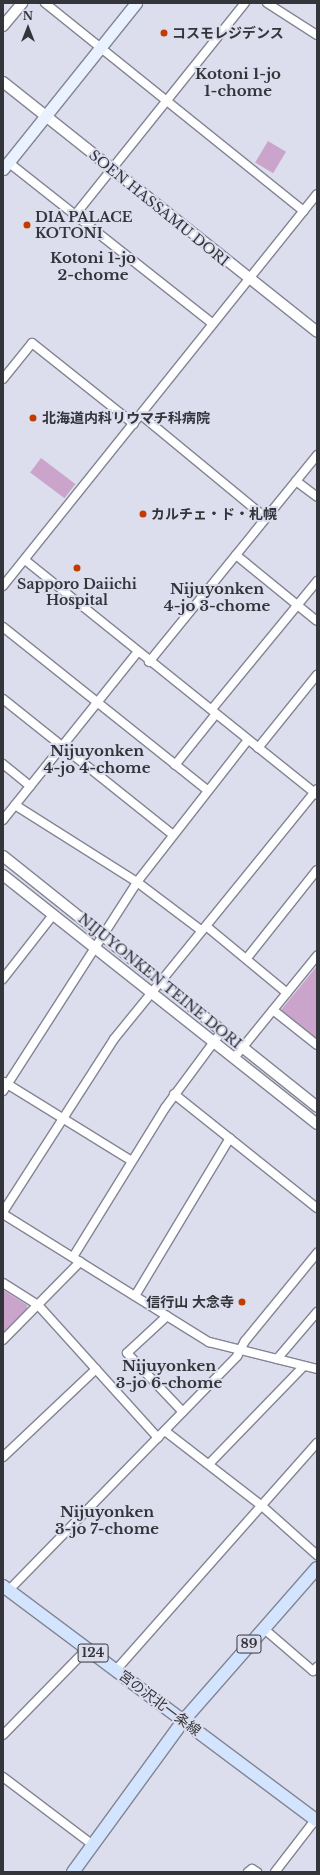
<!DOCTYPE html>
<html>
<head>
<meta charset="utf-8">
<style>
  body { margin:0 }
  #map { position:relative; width:320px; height:1875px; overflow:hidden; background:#dcdeee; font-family:"Libre Baskerville","Noto Sans JP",serif }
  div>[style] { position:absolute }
  .green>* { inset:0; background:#cba4cb; transform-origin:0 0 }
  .roads { filter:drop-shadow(1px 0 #838594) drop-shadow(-1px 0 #838594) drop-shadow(0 1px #838594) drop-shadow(0 -1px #838594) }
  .minor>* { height:8px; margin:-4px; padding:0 4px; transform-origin:4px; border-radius:4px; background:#fff }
  .tertiary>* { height:10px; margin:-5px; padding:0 5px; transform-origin:5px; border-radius:5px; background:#fff }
  .secondary>* { height:11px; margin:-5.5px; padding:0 5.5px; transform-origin:5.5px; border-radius:5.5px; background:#e9f2fe }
  .primary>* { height:12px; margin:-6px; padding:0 6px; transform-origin:6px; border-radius:6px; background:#d3e5fe }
  .dots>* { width:11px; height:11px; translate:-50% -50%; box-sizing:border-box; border:2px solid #dcdeee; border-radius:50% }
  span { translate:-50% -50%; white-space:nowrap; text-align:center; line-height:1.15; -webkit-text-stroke:4px #dcdeee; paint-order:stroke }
  .shield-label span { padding:1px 3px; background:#dcdeee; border:1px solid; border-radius:3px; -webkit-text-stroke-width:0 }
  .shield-label { font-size:13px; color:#34353b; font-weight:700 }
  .poi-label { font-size:14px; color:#34353b; font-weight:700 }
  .left { translate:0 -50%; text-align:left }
  .right { translate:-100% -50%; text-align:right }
  .street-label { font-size:14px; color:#34353b }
  .neighbourhood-label { font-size:15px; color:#34353b; font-weight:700 }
  .frame { position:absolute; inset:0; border:4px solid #34353b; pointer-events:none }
  .north { position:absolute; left:8px; top:8px; width:40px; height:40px; -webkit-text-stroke:3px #dcdeee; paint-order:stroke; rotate:0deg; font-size:11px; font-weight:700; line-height:16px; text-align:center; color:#34353b }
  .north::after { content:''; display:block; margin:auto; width:14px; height:18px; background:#34353b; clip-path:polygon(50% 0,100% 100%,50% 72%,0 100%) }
</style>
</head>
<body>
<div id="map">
  <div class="green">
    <div style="left:268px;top:141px;width:21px;height:25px;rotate:31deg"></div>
    <div style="left:41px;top:458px;width:43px;height:18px;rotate:37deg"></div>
    <div style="clip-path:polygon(317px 966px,317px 1039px,281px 1010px)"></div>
    <div style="clip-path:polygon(3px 1290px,27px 1305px,27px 1310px,3px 1333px)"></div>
  </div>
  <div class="roads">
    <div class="minor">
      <div style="left:45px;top:3px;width:332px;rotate:38.8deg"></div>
      <div style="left:267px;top:3px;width:59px;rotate:32.6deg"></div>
      <div style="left:8px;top:162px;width:261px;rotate:38.3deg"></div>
      <div style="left:75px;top:215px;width:272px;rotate:-51.3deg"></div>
      <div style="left:3px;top:379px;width:46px;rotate:-51.1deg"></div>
      <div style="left:32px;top:343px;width:130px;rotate:38.5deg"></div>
      <div style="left:141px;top:415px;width:162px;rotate:39.5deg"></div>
      <div style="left:296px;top:481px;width:26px;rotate:37deg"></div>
      <div style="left:236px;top:555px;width:104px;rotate:39.2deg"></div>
      <div style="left:25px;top:560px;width:375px;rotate:38.8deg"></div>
      <div style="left:3px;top:586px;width:502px;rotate:-51.3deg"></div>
      <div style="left:3px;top:627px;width:261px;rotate:38.6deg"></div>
      <div style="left:149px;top:662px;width:267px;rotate:-50.9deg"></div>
      <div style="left:3px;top:699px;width:216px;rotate:38.6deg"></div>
      <div style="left:212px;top:709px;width:166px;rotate:-50.6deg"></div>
      <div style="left:258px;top:748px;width:94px;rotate:-51.1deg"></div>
      <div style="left:3px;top:764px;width:35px;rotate:39deg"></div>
      <div style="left:175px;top:765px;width:65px;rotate:-51.2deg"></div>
      <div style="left:15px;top:805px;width:144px;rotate:32.3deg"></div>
      <div style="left:137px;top:882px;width:81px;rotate:37deg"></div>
      <div style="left:3px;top:820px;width:214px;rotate:-51.3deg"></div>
      <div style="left:206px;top:926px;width:105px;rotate:39.6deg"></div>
      <div style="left:247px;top:958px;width:112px;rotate:-51.5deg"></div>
      <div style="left:3px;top:979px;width:81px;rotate:-52deg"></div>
      <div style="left:273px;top:1010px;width:56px;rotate:38.5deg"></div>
      <div style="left:234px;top:1058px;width:132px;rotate:-50.9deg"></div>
      <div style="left:4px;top:1082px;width:150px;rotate:31.7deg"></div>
      <div style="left:3px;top:1091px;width:248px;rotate:-57.3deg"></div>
      <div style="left:137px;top:882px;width:180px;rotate:-52deg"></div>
      <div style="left:174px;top:1094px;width:183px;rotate:38.6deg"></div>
      <div style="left:3px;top:1212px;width:206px;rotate:-57.3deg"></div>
      <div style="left:114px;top:1039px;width:322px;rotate:-50.9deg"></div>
      <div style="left:3px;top:1214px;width:243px;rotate:31.9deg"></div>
      <div style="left:209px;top:1342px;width:111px;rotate:14deg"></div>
      <div style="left:73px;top:1257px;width:175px;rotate:-58.3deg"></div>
      <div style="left:165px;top:1108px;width:96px;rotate:-53.5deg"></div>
      <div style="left:3px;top:1283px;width:41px;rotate:32.2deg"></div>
      <div style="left:38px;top:1305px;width:179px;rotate:47.9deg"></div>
      <div style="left:135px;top:1296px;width:184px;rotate:-59deg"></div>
      <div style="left:167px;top:1316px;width:54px;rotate:137.2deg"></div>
      <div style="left:127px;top:1353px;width:81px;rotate:46.5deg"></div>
      <div style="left:3px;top:1340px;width:110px;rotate:-45.4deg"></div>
      <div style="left:277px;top:1359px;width:62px;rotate:-49.6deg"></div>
      <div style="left:165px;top:1431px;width:123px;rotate:37.7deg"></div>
      <div style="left:262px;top:1506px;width:74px;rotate:41.7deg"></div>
      <div style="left:3px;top:1457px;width:128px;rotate:-43.4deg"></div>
      <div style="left:209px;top:1464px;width:136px;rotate:-45.9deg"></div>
      <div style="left:9px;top:1590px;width:327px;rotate:-45.7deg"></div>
      <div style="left:237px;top:1356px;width:17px;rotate:-62deg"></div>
      <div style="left:245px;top:1341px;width:114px;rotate:-50.7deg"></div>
      <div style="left:263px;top:1628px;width:66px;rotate:40.7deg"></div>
      <div style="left:313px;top:1671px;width:6px;rotate:-45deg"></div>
      <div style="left:116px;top:1670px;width:303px;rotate:-48.5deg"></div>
      <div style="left:3px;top:1735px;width:120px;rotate:-45.7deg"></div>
      <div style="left:3px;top:1777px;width:113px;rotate:37.1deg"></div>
      <div style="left:248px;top:1872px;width:5px;rotate:-37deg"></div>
      <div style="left:252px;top:1869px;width:6px;rotate:31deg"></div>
      <div style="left:275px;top:1872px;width:66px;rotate:-52.4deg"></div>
    </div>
    <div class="tertiary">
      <div style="left:3px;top:26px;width:30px;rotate:-50deg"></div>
      <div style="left:3px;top:82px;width:401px;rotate:38.5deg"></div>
      <div style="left:3px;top:856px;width:402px;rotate:38.6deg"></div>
      <div style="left:3px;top:875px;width:401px;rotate:38.4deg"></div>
    </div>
    <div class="secondary">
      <div style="left:3px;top:169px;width:213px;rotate:-51.3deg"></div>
    </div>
    <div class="primary">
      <div style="left:3px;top:1586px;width:392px;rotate:36.8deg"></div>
      <div style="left:73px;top:1872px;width:187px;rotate:-53.9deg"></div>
      <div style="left:183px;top:1721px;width:203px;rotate:-48.8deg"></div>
    </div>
  </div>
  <div class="dots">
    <div style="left:164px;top:33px;background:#c23b00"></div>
    <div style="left:27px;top:225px;background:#c23b00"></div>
    <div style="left:33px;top:418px;background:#c23b00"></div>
    <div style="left:143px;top:514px;background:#c23b00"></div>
    <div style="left:77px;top:568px;background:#c23b00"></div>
    <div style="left:242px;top:1302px;background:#c23b00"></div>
  </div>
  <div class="shield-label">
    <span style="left:249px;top:1644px">89</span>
    <span style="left:93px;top:1653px">124</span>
  </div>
  <div class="poi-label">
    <span class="left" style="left:172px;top:33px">コスモレジデンス</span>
    <span class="left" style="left:35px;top:225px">DIA PALACE<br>KOTONI</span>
    <span class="left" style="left:42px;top:418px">北海道内科リウマチ科病院</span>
    <span class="left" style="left:151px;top:514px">カルチェ・ド・札幌</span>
    <span style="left:77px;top:592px">Sapporo Daiichi<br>Hospital</span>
    <span class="right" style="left:234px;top:1302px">信行山 大念寺</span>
  </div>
  <div class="street-label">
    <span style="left:159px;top:208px;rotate:39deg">SOEN HASSAMU DORI</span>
    <span style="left:160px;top:981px;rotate:39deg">NIJUYONKEN TEINE DORI</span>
    <span style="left:160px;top:1703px;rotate:37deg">宮の沢北一条線</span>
  </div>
  <div class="neighbourhood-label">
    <span style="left:238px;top:82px">Kotoni 1-jo<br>1-chome</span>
    <span style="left:93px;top:266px">Kotoni 1-jo<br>2-chome</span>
    <span style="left:217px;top:597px">Nijuyonken<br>4-jo 3-chome</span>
    <span style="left:97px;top:759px">Nijuyonken<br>4-jo 4-chome</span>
    <span style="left:169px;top:1374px">Nijuyonken<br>3-jo 6-chome</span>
    <span style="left:107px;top:1520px">Nijuyonken<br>3-jo 7-chome</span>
  </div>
  <div class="frame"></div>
  <div class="north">N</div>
</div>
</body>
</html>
